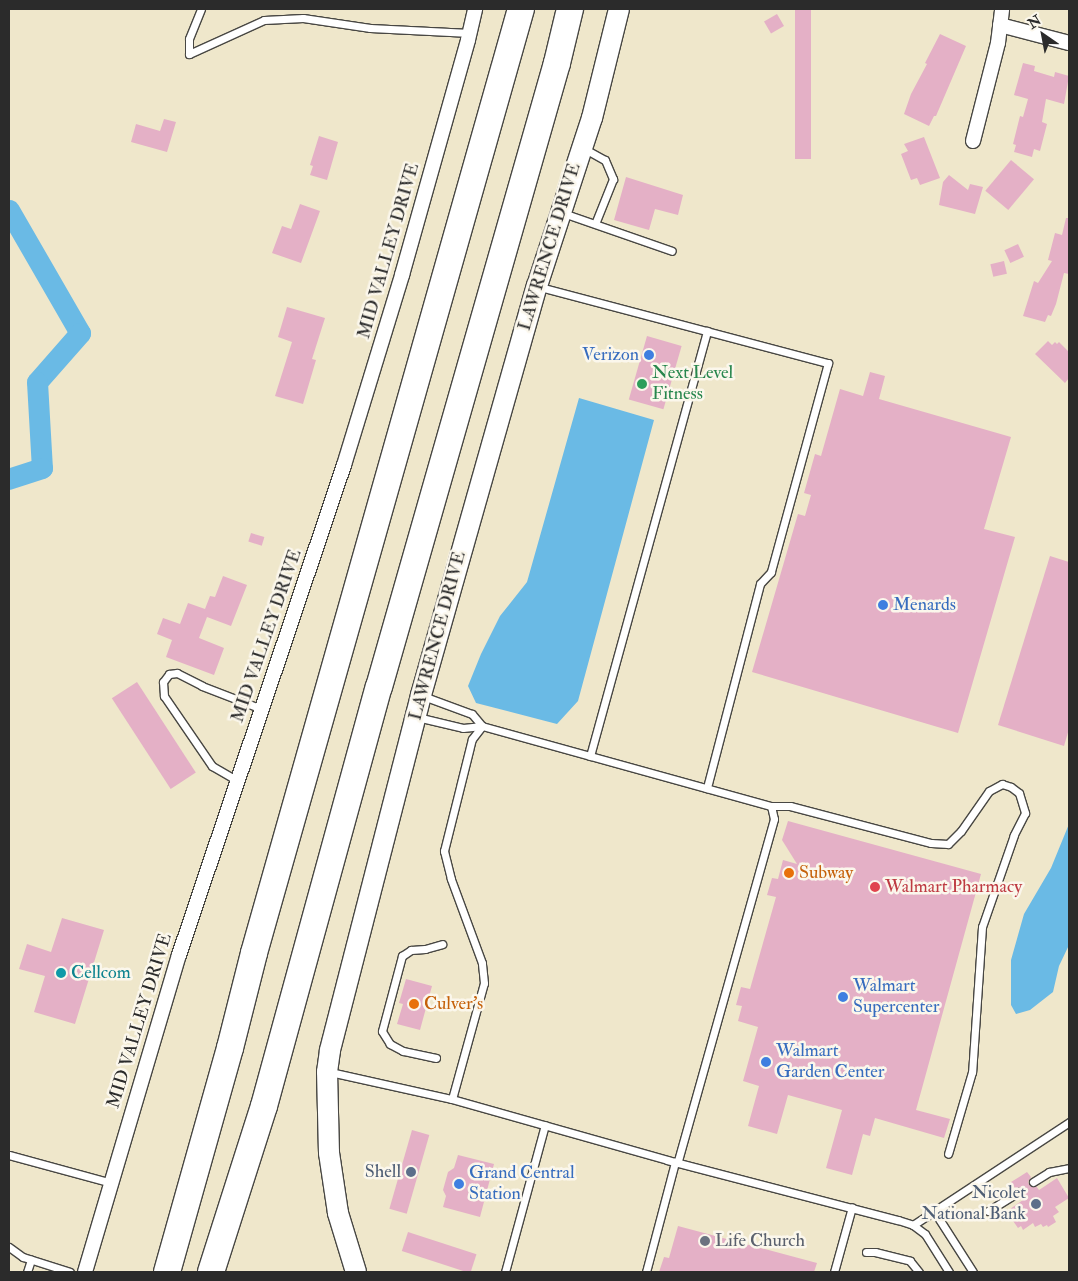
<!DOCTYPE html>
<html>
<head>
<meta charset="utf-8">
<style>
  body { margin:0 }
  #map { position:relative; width:1078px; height:1281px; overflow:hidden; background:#efe7cb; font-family:"IM FELL Double Pica",serif }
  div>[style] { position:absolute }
  .water>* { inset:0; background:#6abae5 }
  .river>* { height:21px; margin:-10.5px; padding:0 10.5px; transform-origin:10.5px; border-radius:10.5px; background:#6abae5 }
  .building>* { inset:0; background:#e4b0c6; transform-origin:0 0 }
  .roads { filter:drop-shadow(1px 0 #484743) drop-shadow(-1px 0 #484743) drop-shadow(0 1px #484743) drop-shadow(0 -1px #484743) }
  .lane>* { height:7px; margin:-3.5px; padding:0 3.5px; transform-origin:3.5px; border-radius:3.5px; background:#fff }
  .street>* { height:14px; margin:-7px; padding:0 7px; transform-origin:7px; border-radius:7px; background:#fff }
  .secondary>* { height:20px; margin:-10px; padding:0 10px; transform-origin:10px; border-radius:10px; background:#fff }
  .highway>* { height:26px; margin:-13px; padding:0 13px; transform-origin:13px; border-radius:13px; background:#fff }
  .dots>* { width:14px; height:14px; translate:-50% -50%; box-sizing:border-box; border:2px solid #fbf7ec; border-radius:50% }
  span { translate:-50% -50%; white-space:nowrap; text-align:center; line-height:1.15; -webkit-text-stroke:5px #fbf7ec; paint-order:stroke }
  .street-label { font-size:18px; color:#2b2b2b }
  .shop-label { font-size:18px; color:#366cbe }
  .right { translate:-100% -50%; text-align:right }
  .left { translate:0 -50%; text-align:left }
  .leisure-label { font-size:18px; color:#27864d }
  .food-label { font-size:18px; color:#c56008 }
  .health-label { font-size:18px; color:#be3a42 }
  .culture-label { font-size:18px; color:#0d838f }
  .service-label { font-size:18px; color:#4e5e75 }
  .worship-label { font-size:18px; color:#5b616d }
  .frame { position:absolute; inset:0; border:10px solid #2b2b2b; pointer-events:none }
  .north { position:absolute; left:1018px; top:10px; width:50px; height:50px; -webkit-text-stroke:4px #fbf7ec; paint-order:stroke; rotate:327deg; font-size:14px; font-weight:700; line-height:20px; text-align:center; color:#2b2b2b }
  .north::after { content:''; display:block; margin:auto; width:18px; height:22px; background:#2b2b2b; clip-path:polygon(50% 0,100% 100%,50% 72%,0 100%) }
</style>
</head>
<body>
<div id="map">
  <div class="water">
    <div style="clip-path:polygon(579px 398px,654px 420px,578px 701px,557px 724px,476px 703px,468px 686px,481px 654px,500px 616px,527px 582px)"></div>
    <div style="clip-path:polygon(1069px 824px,1069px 945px,1059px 966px,1053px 992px,1030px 1010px,1016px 1014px,1011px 1005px,1011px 960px,1024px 914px,1051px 868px)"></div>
  </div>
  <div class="river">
    <div style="left:9px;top:210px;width:142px;rotate:60deg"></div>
    <div style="left:80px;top:333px;width:65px;rotate:131.3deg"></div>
    <div style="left:37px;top:382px;width:86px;rotate:86.7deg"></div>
    <div style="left:42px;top:468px;width:35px;rotate:162deg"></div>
  </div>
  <div class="building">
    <div style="left:795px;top:9px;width:16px;height:150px"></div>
    <div style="left:777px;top:14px;width:14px;height:15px;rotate:60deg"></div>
    <div style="clip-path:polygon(940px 34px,966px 46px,936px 116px,934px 116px,929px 126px,904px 114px,911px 94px,927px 64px,925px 63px)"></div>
    <div style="clip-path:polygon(1023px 63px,1035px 66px,1034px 71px,1054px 77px,1055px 72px,1069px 76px,1064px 104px,1046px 99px,1042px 122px,1047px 124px,1040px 151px,1034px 149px,1032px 157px,1014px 152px,1016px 145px,1013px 144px,1020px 116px,1023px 117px,1028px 99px,1014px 95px)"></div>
    <div style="clip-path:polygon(164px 119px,176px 122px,167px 152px,131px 142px,136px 124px,160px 131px)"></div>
    <div style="clip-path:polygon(319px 136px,338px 142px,327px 180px,310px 175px,313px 166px,310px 165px)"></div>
    <div style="clip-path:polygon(924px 137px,940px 178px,920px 185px,917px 178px,911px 180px,901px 154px,908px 151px,904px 144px)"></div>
    <div style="left:1011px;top:160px;width:30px;height:40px;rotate:40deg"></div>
    <div style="clip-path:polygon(949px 175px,968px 190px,970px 184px,983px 187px,975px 214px,939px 205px,943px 182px)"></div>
    <div style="clip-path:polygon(626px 177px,683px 195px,678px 215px,655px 209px,649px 230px,614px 220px)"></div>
    <div style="clip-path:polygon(300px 204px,320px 211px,301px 263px,272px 253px,282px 226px,291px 229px)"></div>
    <div style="clip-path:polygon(1066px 218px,1069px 218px,1069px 274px,1064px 273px,1056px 304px,1051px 316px,1048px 315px,1045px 322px,1023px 316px,1034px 281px,1038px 283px,1052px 261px,1048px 260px,1055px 233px,1062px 235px)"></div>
    <div style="left:1018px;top:244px;width:14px;height:15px;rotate:65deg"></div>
    <div style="left:1004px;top:261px;width:13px;height:14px;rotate:77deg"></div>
    <div style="clip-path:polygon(287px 307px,325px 318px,312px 359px,316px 360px,303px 404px,275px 396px,292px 342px,278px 337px)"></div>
    <div style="left:647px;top:336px;width:36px;height:66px;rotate:16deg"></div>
    <div style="clip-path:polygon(1048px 341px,1052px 345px,1055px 342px,1057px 344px,1059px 342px,1069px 352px,1069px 378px,1065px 383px,1035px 354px)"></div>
    <div style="clip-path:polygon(870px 372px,885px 376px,879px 399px,1011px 437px,984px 529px,1015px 537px,958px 733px,752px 672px,798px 514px,805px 516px,811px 495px,804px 493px,815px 454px,821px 456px,840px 389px,863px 396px)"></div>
    <div style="left:251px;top:533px;width:14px;height:9px;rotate:17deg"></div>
    <div style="clip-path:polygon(1050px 556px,1069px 562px,1069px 729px,1064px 746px,998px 725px)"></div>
    <div style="clip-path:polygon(223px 576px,247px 585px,231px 626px,207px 617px,199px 638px,224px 648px,214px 675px,166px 657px,172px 640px,157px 634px,163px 618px,180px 624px,188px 603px,205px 609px,210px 596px,215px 597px)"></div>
    <div style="left:137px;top:682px;width:108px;height:30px;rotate:57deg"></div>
    <div style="clip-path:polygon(788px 821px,981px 874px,916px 1110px,950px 1119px,944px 1138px,875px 1118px,870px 1136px,863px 1134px,852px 1175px,826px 1168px,842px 1110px,788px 1095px,777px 1134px,748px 1126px,759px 1086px,743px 1081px,758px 1027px,738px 1021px,742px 1006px,736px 1005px,741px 987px,750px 989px,776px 897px,767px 895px,772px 878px,778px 879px,783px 860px,797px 864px,782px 840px)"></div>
    <div style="clip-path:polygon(62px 918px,104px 930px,75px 1024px,34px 1012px,45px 976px,19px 969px,27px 944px,51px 952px)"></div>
    <div style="clip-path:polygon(406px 979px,432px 986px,420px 1030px,397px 1024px,403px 1004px,399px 1003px)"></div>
    <div style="left:412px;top:1130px;width:18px;height:82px;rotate:16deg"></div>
    <div style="clip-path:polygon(458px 1155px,494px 1164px,480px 1217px,443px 1207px,446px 1196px,443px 1190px,448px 1172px,454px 1168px)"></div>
    <div style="clip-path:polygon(1027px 1172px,1031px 1177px,1028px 1182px,1030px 1186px,1036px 1186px,1039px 1190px,1057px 1178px,1069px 1198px,1055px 1207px,1059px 1212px,1053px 1216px,1056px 1222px,1048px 1227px,1047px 1225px,1043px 1227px,1041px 1224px,1035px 1227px,1033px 1223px,1023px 1230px,1021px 1226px,1018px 1228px,1011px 1218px,1014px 1216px,1010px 1209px,1023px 1200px,1021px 1197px,1023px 1192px,1021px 1188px,1015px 1188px,1011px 1182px)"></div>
    <div style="clip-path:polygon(678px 1226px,817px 1263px,814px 1272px,659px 1272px,664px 1257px,669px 1258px)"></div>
    <div style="left:408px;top:1232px;width:72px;height:20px;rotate:18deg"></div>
  </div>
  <div class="roads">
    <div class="lane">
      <div style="left:201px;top:9px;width:32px;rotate:112deg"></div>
      <div style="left:189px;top:39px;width:15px;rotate:90deg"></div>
      <div style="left:189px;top:54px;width:82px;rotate:-24.4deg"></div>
      <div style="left:264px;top:20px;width:39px;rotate:-3deg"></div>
      <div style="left:303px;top:18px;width:68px;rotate:8.5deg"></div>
      <div style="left:370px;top:28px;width:100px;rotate:2.9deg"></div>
      <div style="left:583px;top:148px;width:25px;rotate:29deg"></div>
      <div style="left:605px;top:160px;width:21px;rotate:67deg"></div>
      <div style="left:613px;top:179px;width:48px;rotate:111.8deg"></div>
      <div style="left:563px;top:213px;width:115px;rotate:19.2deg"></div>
      <div style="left:540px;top:287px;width:298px;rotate:14.8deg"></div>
      <div style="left:828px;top:363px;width:217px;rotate:105.3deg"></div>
      <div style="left:771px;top:572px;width:16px;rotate:133deg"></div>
      <div style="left:760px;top:584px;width:211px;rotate:104.6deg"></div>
      <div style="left:423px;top:696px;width:52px;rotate:20.2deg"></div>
      <div style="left:472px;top:714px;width:16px;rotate:50deg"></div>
      <div style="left:417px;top:717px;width:47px;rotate:13.4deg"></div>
      <div style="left:463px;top:728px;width:19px;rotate:-6deg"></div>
      <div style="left:482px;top:726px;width:300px;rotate:15.5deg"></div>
      <div style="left:771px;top:806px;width:13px;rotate:77deg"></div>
      <div style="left:774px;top:819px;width:357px;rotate:105.7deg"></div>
      <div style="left:590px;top:756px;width:441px;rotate:-74.6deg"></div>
      <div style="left:238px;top:781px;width:30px;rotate:-150deg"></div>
      <div style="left:212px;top:766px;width:85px;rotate:-124.4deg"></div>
      <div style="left:164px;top:696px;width:14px;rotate:-94deg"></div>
      <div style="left:163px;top:682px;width:10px;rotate:-53deg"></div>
      <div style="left:169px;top:674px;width:8px;rotate:-7deg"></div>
      <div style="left:177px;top:673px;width:28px;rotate:27deg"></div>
      <div style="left:202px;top:686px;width:64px;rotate:21deg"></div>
      <div style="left:771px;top:806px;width:19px"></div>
      <div style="left:790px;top:806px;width:146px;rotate:14.7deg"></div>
      <div style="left:931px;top:843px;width:17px;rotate:3deg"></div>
      <div style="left:948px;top:844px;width:18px;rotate:-45deg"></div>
      <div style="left:961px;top:831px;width:49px;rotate:-55deg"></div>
      <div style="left:989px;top:791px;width:15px;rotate:-28deg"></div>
      <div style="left:1002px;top:784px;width:9px;rotate:18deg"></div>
      <div style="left:1011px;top:787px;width:10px;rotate:37deg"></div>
      <div style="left:1019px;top:793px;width:21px;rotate:73deg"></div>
      <div style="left:1025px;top:813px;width:25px;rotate:117deg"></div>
      <div style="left:1014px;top:835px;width:97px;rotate:109.2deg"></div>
      <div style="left:982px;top:927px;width:145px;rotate:93.9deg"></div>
      <div style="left:972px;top:1072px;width:85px;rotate:106.3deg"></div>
      <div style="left:436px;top:1058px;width:34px;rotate:-168deg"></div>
      <div style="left:403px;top:1051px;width:15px;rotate:-152deg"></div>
      <div style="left:390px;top:1044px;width:15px;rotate:-122deg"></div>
      <div style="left:382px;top:1031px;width:78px;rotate:-75.1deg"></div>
      <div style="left:402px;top:956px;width:11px;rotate:-34deg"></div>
      <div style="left:411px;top:950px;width:14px;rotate:-4deg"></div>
      <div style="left:425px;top:949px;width:18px;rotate:-16deg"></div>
      <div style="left:330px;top:1072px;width:125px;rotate:12.5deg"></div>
      <div style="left:452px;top:1099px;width:223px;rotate:15.8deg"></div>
      <div style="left:667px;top:1160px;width:239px;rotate:14.6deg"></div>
      <div style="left:898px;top:1220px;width:16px;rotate:18deg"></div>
      <div style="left:913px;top:1225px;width:15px;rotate:37deg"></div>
      <div style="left:925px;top:1234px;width:45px;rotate:57.7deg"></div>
      <div style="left:452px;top:1099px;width:120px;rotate:-74.6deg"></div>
      <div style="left:484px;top:983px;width:20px;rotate:-96deg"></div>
      <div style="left:482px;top:963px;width:90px;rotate:-110.3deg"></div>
      <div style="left:451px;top:879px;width:29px;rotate:-104deg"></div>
      <div style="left:444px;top:851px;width:115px;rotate:-76deg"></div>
      <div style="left:472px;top:739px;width:16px;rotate:-52deg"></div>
      <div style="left:9px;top:1155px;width:107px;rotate:15.2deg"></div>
      <div style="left:1033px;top:1182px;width:19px;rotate:-32deg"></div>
      <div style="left:1049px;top:1172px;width:20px;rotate:-11deg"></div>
      <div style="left:934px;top:1211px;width:72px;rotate:57.4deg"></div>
      <div style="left:988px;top:1211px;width:36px;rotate:-32deg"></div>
      <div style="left:913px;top:1225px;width:187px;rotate:-33.4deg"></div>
      <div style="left:9px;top:1247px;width:17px;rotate:36deg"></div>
      <div style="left:23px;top:1257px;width:49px;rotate:17.7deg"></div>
      <div style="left:866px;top:1252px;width:9px"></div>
      <div style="left:875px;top:1252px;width:36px;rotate:14deg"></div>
      <div style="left:910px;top:1261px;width:14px;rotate:51deg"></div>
      <div style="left:27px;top:1272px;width:13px;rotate:-72deg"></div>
      <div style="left:505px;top:1272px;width:152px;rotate:-74.8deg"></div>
      <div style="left:646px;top:1272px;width:114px;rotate:-75.2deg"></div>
      <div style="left:834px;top:1272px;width:67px;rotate:-74.5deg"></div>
    </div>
    <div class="street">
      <div style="left:1000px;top:25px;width:71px;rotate:14.6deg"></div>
      <div style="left:973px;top:141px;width:101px;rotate:-75.7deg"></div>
      <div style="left:998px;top:43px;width:34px;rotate:-83deg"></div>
      <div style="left:85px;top:1272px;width:331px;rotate:-73.5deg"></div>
      <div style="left:179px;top:955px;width:517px;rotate:-71.39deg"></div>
      <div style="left:344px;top:465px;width:199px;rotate:-73deg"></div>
      <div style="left:402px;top:275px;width:244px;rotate:-74.3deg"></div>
      <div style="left:468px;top:40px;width:32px;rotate:-77deg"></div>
    </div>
    <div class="secondary">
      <div style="left:356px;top:1272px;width:62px;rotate:-107deg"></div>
      <div style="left:338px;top:1213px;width:61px;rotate:-98.5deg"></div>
      <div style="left:329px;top:1153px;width:81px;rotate:-91.4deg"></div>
      <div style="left:327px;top:1072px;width:22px;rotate:-82deg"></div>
      <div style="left:330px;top:1050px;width:366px;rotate:-75.6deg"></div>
      <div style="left:421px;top:695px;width:425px;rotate:-74.2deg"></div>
      <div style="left:537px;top:286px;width:177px;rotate:-71.9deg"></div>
      <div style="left:592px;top:118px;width:112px;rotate:-76.1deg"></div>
    </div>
    <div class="highway">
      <div style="left:167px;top:1272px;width:233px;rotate:-74.3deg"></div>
      <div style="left:230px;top:1048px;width:98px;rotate:-75.8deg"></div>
      <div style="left:254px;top:953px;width:981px;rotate:-74.21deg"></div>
      <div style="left:211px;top:1272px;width:174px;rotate:-72.3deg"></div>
      <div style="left:264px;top:1106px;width:434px;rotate:-74.7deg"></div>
      <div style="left:379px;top:687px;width:649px;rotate:-74.08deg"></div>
      <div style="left:557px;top:63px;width:56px;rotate:-76.5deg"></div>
    </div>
  </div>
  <div class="dots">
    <div style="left:649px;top:355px;background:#3f7fe0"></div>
    <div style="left:642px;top:384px;background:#2e9e5b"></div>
    <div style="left:883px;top:605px;background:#3f7fe0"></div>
    <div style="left:789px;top:873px;background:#e8710a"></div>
    <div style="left:875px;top:887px;background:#e0444e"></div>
    <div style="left:61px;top:973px;background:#0f9aa8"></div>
    <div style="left:843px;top:997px;background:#3f7fe0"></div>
    <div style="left:414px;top:1004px;background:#e8710a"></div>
    <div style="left:766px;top:1062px;background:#3f7fe0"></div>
    <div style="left:411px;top:1172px;background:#5c6f8a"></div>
    <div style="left:459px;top:1184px;background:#3f7fe0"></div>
    <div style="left:1036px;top:1204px;background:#5c6f8a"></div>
    <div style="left:705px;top:1241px;background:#6b7280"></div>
  </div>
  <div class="street-label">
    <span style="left:550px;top:247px;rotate:-73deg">LAWRENCE DRIVE</span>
    <span style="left:389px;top:251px;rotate:-74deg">MID VALLEY DRIVE</span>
    <span style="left:267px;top:636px;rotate:-71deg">MID VALLEY DRIVE</span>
    <span style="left:438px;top:636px;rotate:-75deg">LAWRENCE DRIVE</span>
    <span style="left:140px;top:1021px;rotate:-73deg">MID VALLEY DRIVE</span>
  </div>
  <div class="shop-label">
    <span class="right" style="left:639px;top:355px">Verizon</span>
    <span class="left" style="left:893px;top:605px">Menards</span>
    <span class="left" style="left:853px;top:997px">Walmart<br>Supercenter</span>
    <span class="left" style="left:776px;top:1062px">Walmart<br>Garden Center</span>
    <span class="left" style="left:469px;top:1184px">Grand Central<br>Station</span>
  </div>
  <div class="leisure-label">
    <span class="left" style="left:652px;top:384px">Next Level<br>Fitness</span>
  </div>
  <div class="food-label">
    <span class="left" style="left:799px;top:873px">Subway</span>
    <span class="left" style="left:424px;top:1004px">Culver's</span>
  </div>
  <div class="health-label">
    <span class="left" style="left:885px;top:887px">Walmart Pharmacy</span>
  </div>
  <div class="culture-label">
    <span class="left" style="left:71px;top:973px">Cellcom</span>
  </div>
  <div class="service-label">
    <span class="right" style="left:401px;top:1172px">Shell</span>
    <span class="right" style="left:1026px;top:1204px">Nicolet<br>National Bank</span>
  </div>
  <div class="worship-label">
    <span class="left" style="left:715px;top:1241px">Life Church</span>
  </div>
  <div class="frame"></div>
  <div class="north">N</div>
</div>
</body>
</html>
